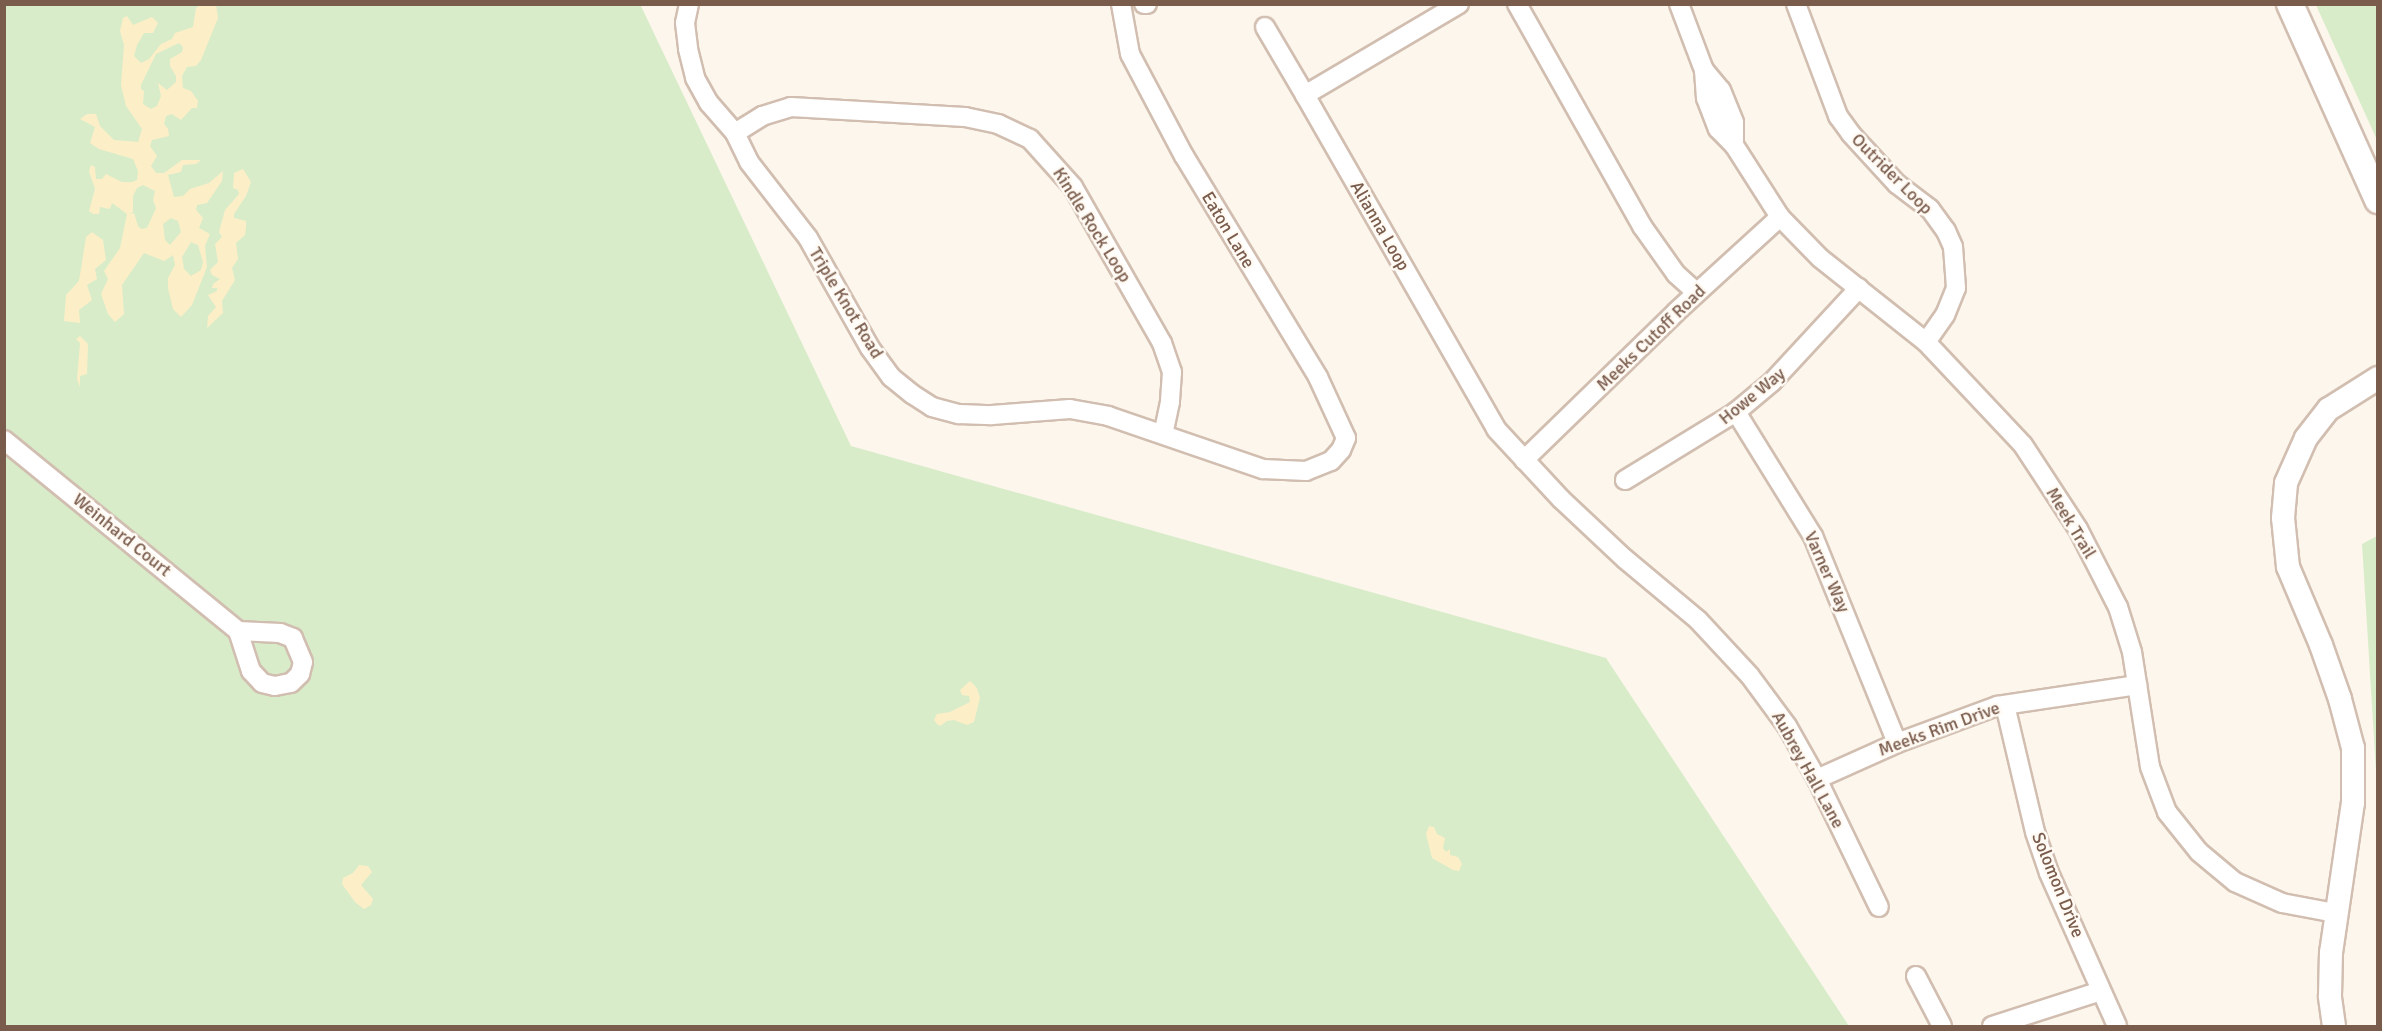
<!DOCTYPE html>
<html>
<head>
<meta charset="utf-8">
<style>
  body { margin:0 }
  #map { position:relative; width:2382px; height:1031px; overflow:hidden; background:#fdf6ec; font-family:Signika,sans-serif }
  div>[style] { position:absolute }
  .green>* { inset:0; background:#d8ecc9 }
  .sand>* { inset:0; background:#fcefc7 }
  .roads { filter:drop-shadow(2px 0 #d1beb0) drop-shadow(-2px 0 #d1beb0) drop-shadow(0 2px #d1beb0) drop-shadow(0 -2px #d1beb0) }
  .minor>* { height:18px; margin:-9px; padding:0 9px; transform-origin:9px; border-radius:9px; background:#fff }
  .tertiary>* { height:22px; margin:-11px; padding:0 11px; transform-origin:11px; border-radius:11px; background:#fff }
  .secondary>* { height:26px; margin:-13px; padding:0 13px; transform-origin:13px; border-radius:13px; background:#fff }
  span { translate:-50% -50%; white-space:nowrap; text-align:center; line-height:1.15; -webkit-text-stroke:5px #fffaf3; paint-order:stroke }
  .street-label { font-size:18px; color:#7a5c4d }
  .frame { position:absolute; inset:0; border:6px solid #7a5c4d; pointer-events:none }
</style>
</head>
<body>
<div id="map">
  <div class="green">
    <div style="clip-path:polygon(640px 4px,851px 446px,1606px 658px,1849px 1026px,5px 1026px,5px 5px)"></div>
    <div style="clip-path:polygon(2316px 5px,2377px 5px,2377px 140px)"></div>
    <div style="clip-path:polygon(2377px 536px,2377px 787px,2362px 544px)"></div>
  </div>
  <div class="sand">
    <div style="clip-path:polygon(evenodd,201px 4px,216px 5px,218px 18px,201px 60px,196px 66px,187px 67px,182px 76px,183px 88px,191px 91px,198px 101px,197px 108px,192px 108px,181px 120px,172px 114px,166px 116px,164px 124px,168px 129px,169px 136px,152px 140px,150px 146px,157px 156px,151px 166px,156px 173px,164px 173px,182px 160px,201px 160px,196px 164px,183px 165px,181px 172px,168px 175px,174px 197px,183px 196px,190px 189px,209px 183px,223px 171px,222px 181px,207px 203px,197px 205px,196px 210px,203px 218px,199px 228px,210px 234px,205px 246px,207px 267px,192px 305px,181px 317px,173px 309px,168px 288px,168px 278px,175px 265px,173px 255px,164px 261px,144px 253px,122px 285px,124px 314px,115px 322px,108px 314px,101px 294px,108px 279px,104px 271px,120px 248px,127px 214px,112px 203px,110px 209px,100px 207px,99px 214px,93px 214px,89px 211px,95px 189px,89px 171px,91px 165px,95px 167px,96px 179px,102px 179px,106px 174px,122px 182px,132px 182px,137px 180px,138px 171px,133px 159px,99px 149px,90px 143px,95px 127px,80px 119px,87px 114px,96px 114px,100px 126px,114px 140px,138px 142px,142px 129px,126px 106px,121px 85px,124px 45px,120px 31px,123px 18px,127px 16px,133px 25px,152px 17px,158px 23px,153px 33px,144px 33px,137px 45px,134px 56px,141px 63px,149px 59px,161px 44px,172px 39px,175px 33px,193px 27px,196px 8px,201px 4px,179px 43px,183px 47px,182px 52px,170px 59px,170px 66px,176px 76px,176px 82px,167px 90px,158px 83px,161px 96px,157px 106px,151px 109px,143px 104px,144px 91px,141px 89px,141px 85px,156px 54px,179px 43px,201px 4px,143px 185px,155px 191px,153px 200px,156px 208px,147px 228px,141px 229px,138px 226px,134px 213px,129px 214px,133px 212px,133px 196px,137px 188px,143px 185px,201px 4px,171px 218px,178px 221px,181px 232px,170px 245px,165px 240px,163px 224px,171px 218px,201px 4px,191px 242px,198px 245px,203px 262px,201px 270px,191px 276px,184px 269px,182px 257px,191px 242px)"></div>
    <div style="clip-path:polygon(243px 169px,251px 182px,246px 196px,234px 214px,234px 218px,246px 221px,246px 227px,245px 235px,236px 243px,238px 259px,232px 268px,235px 280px,222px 301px,223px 313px,207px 328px,208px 316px,216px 307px,208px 295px,217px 291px,217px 288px,212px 288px,213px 284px,220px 279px,212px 275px,210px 270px,218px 262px,215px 244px,222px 237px,219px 232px,225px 210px,239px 194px,238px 190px,233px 188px,234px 173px)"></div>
    <div style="clip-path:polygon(92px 232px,103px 240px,106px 260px,95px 269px,97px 279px,87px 285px,92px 300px,79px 310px,80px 323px,64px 321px,66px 295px,79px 281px,86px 237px)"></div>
    <div style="clip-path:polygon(80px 336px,88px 344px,87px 374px,80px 376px,80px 387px,77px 379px,80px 343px,76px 339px)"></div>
    <div style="clip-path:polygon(970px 681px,977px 688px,980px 698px,974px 722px,967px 725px,954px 720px,947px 721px,940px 726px,937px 724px,934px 720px,937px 714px,950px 712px,970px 702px,969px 696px,962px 695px,960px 690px)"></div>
    <div style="clip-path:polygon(1429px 826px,1434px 827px,1437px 834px,1445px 838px,1443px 848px,1446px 852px,1450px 849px,1450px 855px,1458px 857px,1462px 864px,1459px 871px,1453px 870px,1432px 858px,1426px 834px)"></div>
    <div style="clip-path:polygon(359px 865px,368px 866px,372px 872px,361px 885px,373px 899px,371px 905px,364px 909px,355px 902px,342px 884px,343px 878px,353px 873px)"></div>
  </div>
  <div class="roads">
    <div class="minor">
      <div style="left:689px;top:4px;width:19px;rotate:102deg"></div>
      <div style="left:685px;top:23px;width:26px;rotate:83deg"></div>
      <div style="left:688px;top:49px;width:30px;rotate:76deg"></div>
      <div style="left:695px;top:78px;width:29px;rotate:61deg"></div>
      <div style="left:709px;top:103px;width:40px;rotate:49deg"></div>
      <div style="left:735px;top:133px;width:32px;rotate:64deg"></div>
      <div style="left:749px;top:162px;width:96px;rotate:52.2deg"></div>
      <div style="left:808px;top:238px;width:126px;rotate:60.6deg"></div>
      <div style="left:870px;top:348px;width:36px;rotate:54deg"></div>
      <div style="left:891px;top:377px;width:27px;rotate:39deg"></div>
      <div style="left:912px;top:394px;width:24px;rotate:33deg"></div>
      <div style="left:932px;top:407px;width:28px;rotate:15deg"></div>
      <div style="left:959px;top:414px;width:33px;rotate:2deg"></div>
      <div style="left:992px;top:415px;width:78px;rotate:-4.4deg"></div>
      <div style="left:1070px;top:409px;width:39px;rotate:10deg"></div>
      <div style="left:1108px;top:416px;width:164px;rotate:18.9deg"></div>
      <div style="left:1263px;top:469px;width:43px;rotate:2.7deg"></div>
      <div style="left:1306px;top:471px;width:27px;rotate:-22deg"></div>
      <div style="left:1331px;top:461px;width:15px;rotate:-48deg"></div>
      <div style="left:1341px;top:450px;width:13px;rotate:-67deg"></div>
      <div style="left:1346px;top:438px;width:67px;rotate:-114.7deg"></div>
      <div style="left:1318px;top:377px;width:258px;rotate:-121.2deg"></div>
      <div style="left:1184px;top:156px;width:115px;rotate:-117.9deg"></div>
      <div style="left:1130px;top:54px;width:51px;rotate:-100.2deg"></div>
      <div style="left:1144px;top:4px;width:3px"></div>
      <div style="left:1459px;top:4px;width:179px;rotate:149.4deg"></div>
      <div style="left:1305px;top:95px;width:385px;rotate:60.2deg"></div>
      <div style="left:1496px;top:429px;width:96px;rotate:47.1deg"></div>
      <div style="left:1561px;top:499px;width:88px;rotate:43.2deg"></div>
      <div style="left:1625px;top:559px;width:95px;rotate:39.9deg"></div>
      <div style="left:1698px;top:620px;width:76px;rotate:47.1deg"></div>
      <div style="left:1750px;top:676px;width:62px;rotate:53.5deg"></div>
      <div style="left:1787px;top:726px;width:61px;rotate:60.5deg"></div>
      <div style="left:1817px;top:779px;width:142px;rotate:64.2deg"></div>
      <div style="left:1517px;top:4px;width:255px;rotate:60.6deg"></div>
      <div style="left:1642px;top:226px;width:59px;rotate:54.7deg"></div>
      <div style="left:1676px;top:274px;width:28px;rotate:42deg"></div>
      <div style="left:1679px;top:4px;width:71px;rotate:69.3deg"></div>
      <div style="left:1704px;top:70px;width:28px;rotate:86deg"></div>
      <div style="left:1706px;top:98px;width:33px;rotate:69deg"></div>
      <div style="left:1718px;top:129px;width:23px;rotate:45deg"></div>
      <div style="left:1734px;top:145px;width:85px;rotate:57.4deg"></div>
      <div style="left:1780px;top:217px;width:57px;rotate:45.7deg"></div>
      <div style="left:1820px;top:258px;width:135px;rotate:38.4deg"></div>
      <div style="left:1926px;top:342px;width:141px;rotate:46.7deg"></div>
      <div style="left:2023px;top:445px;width:100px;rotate:56.8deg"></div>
      <div style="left:2078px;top:529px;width:88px;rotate:62.9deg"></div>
      <div style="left:2118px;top:607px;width:47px;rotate:72.7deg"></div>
      <div style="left:2132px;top:652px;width:116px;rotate:81.1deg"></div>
      <div style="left:2150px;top:767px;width:48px;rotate:69.3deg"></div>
      <div style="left:2167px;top:812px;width:51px;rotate:51.3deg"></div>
      <div style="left:2199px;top:852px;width:47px;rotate:39.8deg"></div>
      <div style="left:2235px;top:882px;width:51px;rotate:24.1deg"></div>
      <div style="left:2282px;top:903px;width:54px;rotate:10.7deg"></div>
      <div style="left:1796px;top:4px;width:120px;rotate:69.4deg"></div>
      <div style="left:1838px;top:116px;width:22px;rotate:54deg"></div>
      <div style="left:1851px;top:134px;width:68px;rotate:47.4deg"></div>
      <div style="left:1897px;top:184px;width:41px;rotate:37.1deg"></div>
      <div style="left:1930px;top:209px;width:27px;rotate:54deg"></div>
      <div style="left:1946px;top:231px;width:17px;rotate:66deg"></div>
      <div style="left:1953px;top:247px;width:41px;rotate:85.8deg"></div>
      <div style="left:1956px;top:288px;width:29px;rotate:112deg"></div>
      <div style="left:1945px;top:315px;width:33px;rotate:125deg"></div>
      <div style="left:1265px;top:27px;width:79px;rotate:59.5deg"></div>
      <div style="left:1704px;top:70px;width:26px;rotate:50deg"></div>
      <div style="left:1721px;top:90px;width:35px;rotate:68deg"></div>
      <div style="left:1734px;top:123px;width:22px;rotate:90deg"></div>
      <div style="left:735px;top:133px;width:32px;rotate:-32deg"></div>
      <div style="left:762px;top:116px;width:30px;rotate:-17deg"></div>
      <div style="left:791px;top:107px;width:174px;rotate:3.3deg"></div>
      <div style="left:965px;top:117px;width:34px;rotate:12deg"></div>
      <div style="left:998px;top:124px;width:35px;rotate:25deg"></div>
      <div style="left:1030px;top:139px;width:64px;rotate:48.1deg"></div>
      <div style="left:1073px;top:187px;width:180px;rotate:60.3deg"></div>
      <div style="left:1162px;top:343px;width:31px;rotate:71deg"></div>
      <div style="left:1172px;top:372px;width:30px;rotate:94deg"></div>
      <div style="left:1170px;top:402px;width:33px;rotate:102deg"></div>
      <div style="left:1736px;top:412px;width:146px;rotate:58.2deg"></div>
      <div style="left:1813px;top:536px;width:223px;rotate:67.9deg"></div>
      <div style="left:4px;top:440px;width:302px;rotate:39.2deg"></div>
      <div style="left:238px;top:631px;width:42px;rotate:72deg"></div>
      <div style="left:251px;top:671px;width:16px;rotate:47deg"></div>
      <div style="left:262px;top:683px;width:13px;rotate:13deg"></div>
      <div style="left:275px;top:686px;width:16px;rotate:-11deg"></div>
      <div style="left:291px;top:683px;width:13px;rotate:-45deg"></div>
      <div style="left:300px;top:674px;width:12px;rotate:-76deg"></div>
      <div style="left:303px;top:662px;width:26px;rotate:-113deg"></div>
      <div style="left:293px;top:638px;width:14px;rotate:-159deg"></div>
      <div style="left:280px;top:633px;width:42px;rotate:-177.3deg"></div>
      <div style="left:1524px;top:460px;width:212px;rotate:-44.2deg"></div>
      <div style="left:1676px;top:312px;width:141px;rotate:-42.4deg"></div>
      <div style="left:1625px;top:480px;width:130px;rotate:-31.5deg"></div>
      <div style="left:1736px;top:412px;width:47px;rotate:-39.8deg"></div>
      <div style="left:1772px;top:382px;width:128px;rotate:-47.2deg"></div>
      <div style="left:2005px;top:705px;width:130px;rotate:76.7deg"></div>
      <div style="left:2035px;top:832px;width:43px;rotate:71.1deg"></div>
      <div style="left:2049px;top:873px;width:167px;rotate:66deg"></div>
      <div style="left:1817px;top:779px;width:88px;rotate:-24.2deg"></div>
      <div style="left:1897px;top:743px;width:107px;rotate:-20.3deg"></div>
      <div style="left:1997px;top:706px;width:142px;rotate:-8.5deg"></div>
      <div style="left:1916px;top:976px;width:56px;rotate:62.5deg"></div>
      <div style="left:1992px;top:1026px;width:114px;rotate:-17.8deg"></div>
    </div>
    <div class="tertiary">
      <div style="left:2334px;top:1026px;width:30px;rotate:-98deg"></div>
      <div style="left:2330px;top:996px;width:43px;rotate:-88.7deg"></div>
      <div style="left:2331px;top:953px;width:152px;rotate:-81.7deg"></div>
      <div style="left:2353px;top:803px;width:55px;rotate:-90deg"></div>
      <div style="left:2353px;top:748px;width:51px;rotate:-104.9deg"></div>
      <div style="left:2340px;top:699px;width:57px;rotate:-109.4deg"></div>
      <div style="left:2321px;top:645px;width:85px;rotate:-112.9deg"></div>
      <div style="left:2288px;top:567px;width:49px;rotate:-95.8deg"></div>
      <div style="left:2283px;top:518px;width:35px;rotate:-85deg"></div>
      <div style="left:2286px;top:483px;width:49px;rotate:-66deg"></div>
      <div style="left:2306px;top:438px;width:37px;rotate:-52deg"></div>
      <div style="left:2329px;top:409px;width:58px;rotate:-32.3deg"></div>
    </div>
    <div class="secondary">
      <div style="left:2290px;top:4px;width:215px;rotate:65.8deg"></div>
    </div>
  </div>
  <div class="street-label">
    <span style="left:1892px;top:174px;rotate:45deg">Outrider Loop</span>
    <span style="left:1092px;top:225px;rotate:58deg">Kindle Rock Loop</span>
    <span style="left:1380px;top:226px;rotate:60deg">Alianna Loop</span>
    <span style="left:1228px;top:230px;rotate:59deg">Eaton Lane</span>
    <span style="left:846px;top:303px;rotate:59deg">Triple Knot Road</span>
    <span style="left:1651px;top:338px;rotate:-44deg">Meeks Cutoff Road</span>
    <span style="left:1752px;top:396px;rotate:-39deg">Howe Way</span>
    <span style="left:2071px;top:523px;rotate:59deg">Meek Trail</span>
    <span style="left:122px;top:535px;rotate:39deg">Weinhard Court</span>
    <span style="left:1827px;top:572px;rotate:66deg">Varner Way</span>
    <span style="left:1939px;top:729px;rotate:-20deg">Meeks Rim Drive</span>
    <span style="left:1808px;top:770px;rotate:61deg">Aubrey Hall Lane</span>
    <span style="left:2058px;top:885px;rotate:68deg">Solomon Drive</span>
  </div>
  <div class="frame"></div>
</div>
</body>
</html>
